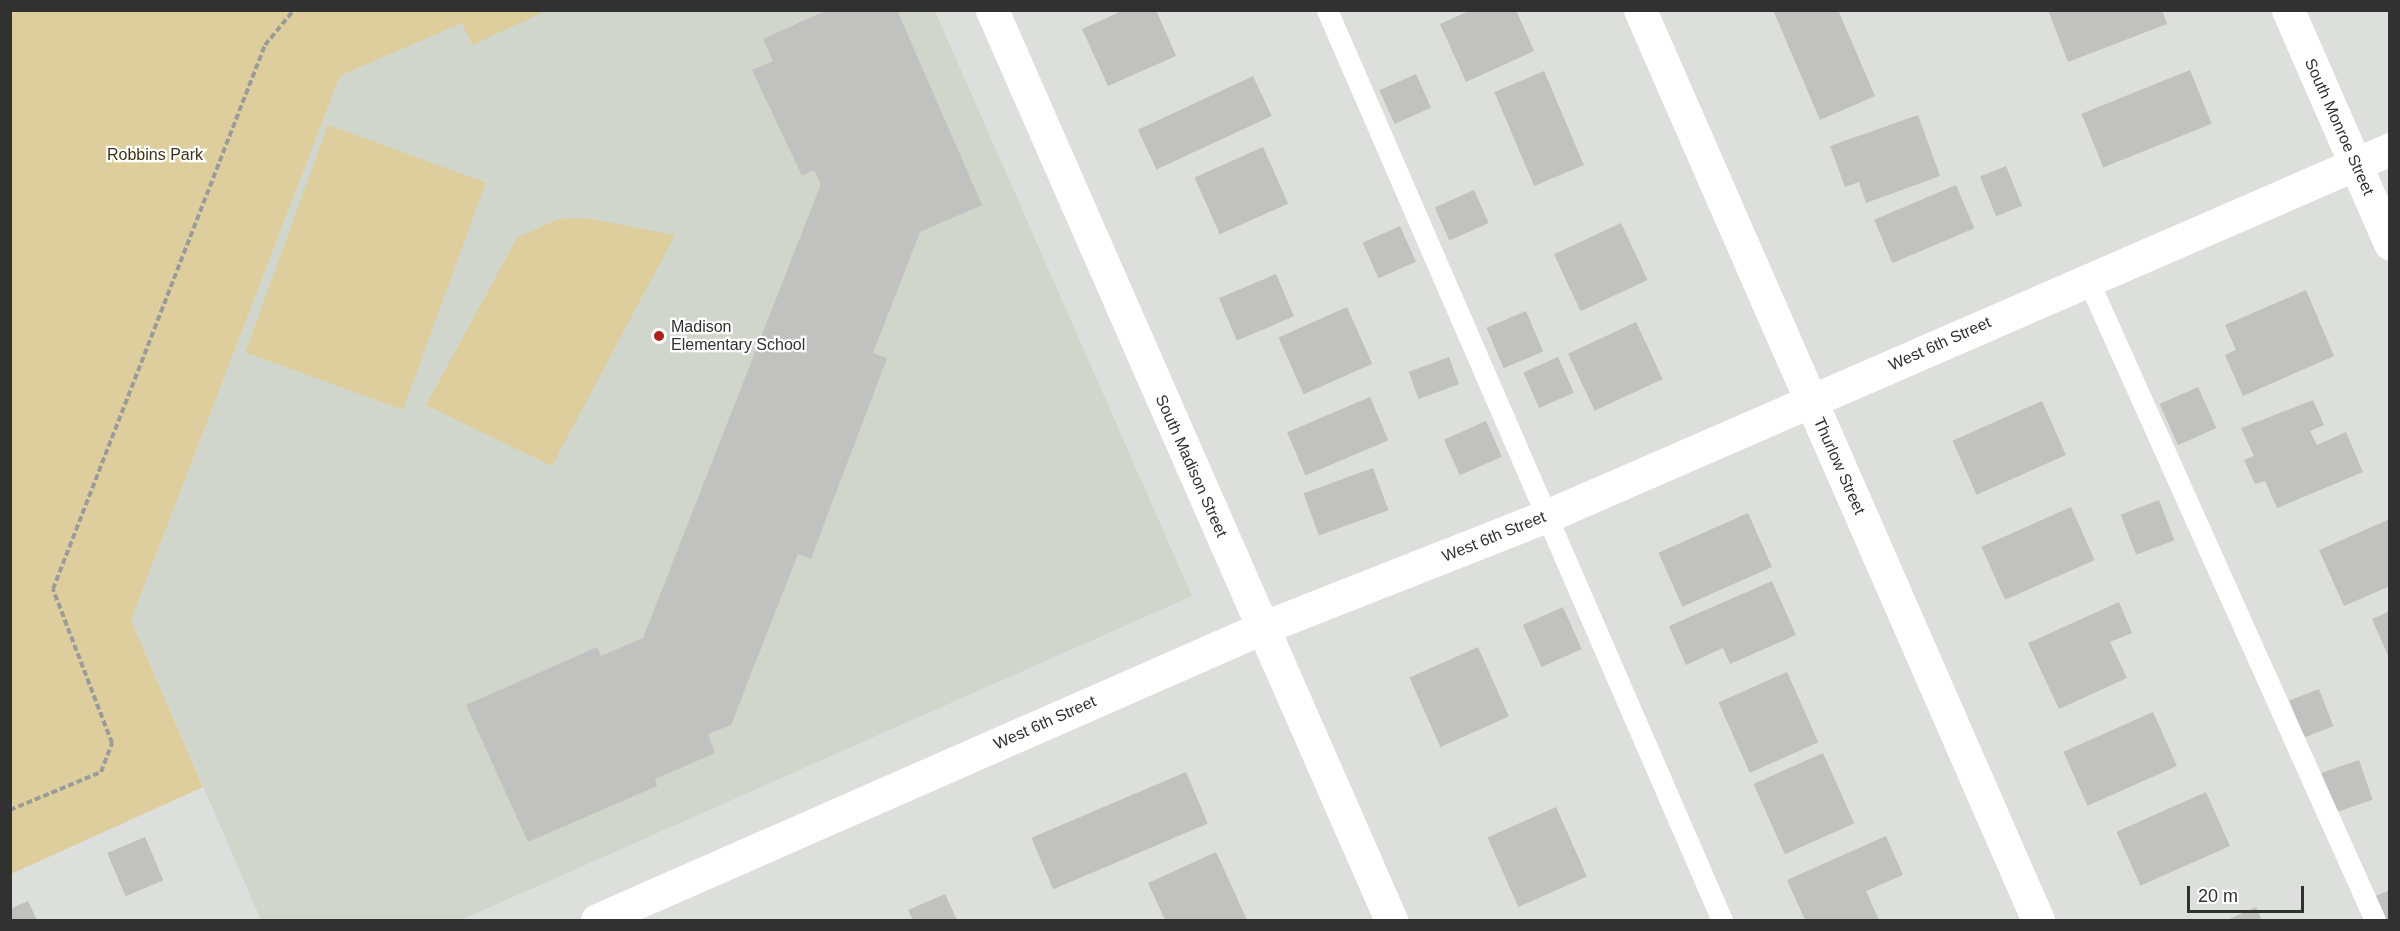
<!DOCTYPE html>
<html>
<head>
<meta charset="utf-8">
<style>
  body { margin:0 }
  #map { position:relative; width:2400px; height:931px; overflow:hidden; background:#dddfdc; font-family:Helvetica,sans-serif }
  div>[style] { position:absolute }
  .built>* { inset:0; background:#d0d6cc }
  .green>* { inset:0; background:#dfce9d; transform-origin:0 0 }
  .building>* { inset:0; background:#c1c2bf; transform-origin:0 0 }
  .path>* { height:4px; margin-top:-2px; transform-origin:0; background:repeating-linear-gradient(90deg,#9a9c99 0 6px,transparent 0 9px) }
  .lane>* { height:21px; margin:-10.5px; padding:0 10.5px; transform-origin:10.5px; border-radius:10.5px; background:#fff }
  .street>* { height:33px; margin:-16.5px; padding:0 16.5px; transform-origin:16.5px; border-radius:16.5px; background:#fff }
  .secondary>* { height:33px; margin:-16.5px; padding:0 16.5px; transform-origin:16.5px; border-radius:16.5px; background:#fff }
  .dots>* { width:16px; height:16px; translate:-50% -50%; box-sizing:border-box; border:3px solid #fff; border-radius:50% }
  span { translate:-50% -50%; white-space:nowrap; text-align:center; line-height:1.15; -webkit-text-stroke:4.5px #fff; paint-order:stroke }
  .street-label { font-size:16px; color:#303130 }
  .park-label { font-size:16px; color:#3e3415 }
  .poi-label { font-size:16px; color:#303130 }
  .left { translate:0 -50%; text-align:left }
  .frame { position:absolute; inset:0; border:12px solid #303130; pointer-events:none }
  .scale { position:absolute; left:2187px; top:886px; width:117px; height:27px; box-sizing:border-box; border:3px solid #303130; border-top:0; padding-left:8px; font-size:18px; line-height:21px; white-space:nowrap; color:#303130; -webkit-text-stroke:4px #fff; paint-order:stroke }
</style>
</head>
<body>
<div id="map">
  <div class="built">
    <div style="clip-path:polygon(491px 10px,935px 11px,1192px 596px,461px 920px,261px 920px,131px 620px,340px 76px)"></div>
  </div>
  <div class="green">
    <div style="clip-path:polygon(10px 11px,546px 11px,472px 45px,462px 23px,340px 76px,131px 620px,203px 787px,11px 874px)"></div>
    <div style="left:328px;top:125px;width:168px;height:242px;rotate:20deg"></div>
    <div style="clip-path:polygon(585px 218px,675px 235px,552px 466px,426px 405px,517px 238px,558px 219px)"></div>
  </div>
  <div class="building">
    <div style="clip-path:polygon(827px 10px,897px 10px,982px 205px,920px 232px,873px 353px,887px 358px,811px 559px,798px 554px,731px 725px,708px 734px,715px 753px,655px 779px,657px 786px,528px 842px,466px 705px,597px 647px,601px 656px,643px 638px,821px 184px,814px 170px,802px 176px,752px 70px,773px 61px,763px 39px)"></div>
    <div style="clip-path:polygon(1124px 10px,1156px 10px,1176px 56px,1108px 86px,1082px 29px)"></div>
    <div style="clip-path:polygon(1471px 10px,1516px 10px,1534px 51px,1466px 82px,1440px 24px)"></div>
    <div style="clip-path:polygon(1773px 10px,1838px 10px,1875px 96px,1820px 120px)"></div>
    <div style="clip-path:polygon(2048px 10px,2162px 10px,2167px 24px,2068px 62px)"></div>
    <div style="left:2190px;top:70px;width:58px;height:117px;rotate:68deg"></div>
    <div style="left:1544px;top:71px;width:102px;height:54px;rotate:67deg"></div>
    <div style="left:1416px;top:74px;width:37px;height:40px;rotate:66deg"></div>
    <div style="left:1253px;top:76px;width:44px;height:127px;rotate:65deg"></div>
    <div style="clip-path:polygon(1918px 115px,1940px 176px,1866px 203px,1859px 182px,1845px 187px,1830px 146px)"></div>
    <div style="left:1263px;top:147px;width:62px;height:75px;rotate:66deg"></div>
    <div style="left:2006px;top:166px;width:43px;height:28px;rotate:68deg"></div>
    <div style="left:1956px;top:185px;width:47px;height:89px;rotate:67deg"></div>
    <div style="left:1474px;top:190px;width:36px;height:43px;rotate:66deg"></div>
    <div style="left:1621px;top:223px;width:63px;height:74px;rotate:65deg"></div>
    <div style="left:1400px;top:226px;width:39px;height:41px;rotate:66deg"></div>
    <div style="left:1276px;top:274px;width:46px;height:62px;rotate:67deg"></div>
    <div style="clip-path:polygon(2306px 290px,2334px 356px,2243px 396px,2225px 355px,2236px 350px,2225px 325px)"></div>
    <div style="left:1347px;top:307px;width:62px;height:75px;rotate:66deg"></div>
    <div style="left:1526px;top:311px;width:44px;height:43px;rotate:67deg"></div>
    <div style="left:1636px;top:322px;width:63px;height:75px;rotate:65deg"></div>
    <div style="left:1449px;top:357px;width:29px;height:43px;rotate:70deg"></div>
    <div style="left:1558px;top:357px;width:39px;height:38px;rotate:66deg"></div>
    <div style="left:2198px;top:387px;width:45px;height:42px;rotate:66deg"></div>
    <div style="left:1370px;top:397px;width:47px;height:90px;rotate:67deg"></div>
    <div style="clip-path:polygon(2313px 400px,2324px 425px,2310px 431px,2317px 445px,2346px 432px,2363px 472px,2277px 508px,2265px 481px,2255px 484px,2244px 460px,2254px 456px,2241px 428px)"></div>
    <div style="left:2042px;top:401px;width:59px;height:98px;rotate:66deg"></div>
    <div style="left:1486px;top:421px;width:39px;height:46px;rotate:66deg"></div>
    <div style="left:1373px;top:468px;width:45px;height:74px;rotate:70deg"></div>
    <div style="left:2159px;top:500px;width:43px;height:41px;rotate:69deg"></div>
    <div style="left:2071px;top:507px;width:58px;height:98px;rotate:66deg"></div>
    <div style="left:1748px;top:513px;width:59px;height:98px;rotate:66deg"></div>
    <div style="clip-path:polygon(2390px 519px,2390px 586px,2344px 606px,2319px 550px)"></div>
    <div style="clip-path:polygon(1772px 581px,1796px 635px,1730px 664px,1723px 648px,1686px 665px,1669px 626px)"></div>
    <div style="clip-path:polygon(2119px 602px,2132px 633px,2110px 642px,2127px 678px,2059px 709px,2028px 643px)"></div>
    <div style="left:1563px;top:607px;width:46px;height:44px;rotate:66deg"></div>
    <div style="clip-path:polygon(2390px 611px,2390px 660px,2372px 619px)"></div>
    <div style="left:1478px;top:647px;width:76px;height:75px;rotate:66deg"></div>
    <div style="left:1787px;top:672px;width:77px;height:75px;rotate:66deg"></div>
    <div style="left:2319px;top:689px;width:40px;height:32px;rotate:69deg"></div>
    <div style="left:2153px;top:712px;width:59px;height:98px;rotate:66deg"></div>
    <div style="left:1823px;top:753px;width:77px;height:76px;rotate:66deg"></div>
    <div style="left:2359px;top:760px;width:42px;height:40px;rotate:71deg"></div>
    <div style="left:1186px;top:772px;width:56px;height:168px;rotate:67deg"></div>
    <div style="left:2206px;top:792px;width:59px;height:98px;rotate:66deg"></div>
    <div style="left:1556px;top:807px;width:76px;height:75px;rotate:66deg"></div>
    <div style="clip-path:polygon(1886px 836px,1903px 875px,1866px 891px,1879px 920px,1805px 920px,1787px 880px)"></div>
    <div style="left:145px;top:837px;width:47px;height:41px;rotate:67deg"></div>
    <div style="clip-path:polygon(1216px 852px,1247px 920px,1165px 920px,1148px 883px)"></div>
    <div style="clip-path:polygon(2390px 890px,2390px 920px,2383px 920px,2373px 897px)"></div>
    <div style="clip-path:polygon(945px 894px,957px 920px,913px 920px,908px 910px)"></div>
    <div style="clip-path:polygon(28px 901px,37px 920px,10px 920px,10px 909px)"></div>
    <div style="clip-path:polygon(2256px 907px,2262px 920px,2227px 920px)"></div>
  </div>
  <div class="path">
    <div style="left:10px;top:810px;width:99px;rotate:-22.7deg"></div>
    <div style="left:101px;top:772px;width:31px;rotate:-69deg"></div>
    <div style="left:112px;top:743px;width:165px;rotate:-111deg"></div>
    <div style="left:53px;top:589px;width:584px;rotate:-68.71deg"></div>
    <div style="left:265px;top:45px;width:45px;rotate:-50.4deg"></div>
  </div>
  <div class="lane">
    <div style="left:1327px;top:10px;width:992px;rotate:66.54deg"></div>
    <div style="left:2088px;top:280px;width:701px;rotate:65.85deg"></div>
  </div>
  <div class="street">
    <div style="left:1640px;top:10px;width:993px;rotate:66.38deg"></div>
    <div style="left:2288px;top:10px;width:255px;rotate:66.4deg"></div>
  </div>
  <div class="secondary">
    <div style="left:992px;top:10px;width:994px;rotate:66.32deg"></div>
    <div style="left:597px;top:920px;width:726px;rotate:-23.71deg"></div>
    <div style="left:1262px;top:628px;width:316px;rotate:-21.5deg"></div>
    <div style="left:1556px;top:512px;width:910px;rotate:-23.52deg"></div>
  </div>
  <div class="dots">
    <div style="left:659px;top:336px;background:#b02019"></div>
  </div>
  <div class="street-label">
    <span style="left:2339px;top:127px;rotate:66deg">South Monroe Street</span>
    <span style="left:1940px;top:344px;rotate:-24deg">West 6th Street</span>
    <span style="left:1191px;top:466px;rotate:66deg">South Madison Street</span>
    <span style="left:1839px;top:466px;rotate:66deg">Thurlow Street</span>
    <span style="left:1494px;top:537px;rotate:-22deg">West 6th Street</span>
    <span style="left:1045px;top:723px;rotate:-24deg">West 6th Street</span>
  </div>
  <div class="park-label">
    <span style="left:155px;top:155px">Robbins Park</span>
  </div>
  <div class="poi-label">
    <span class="left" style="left:671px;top:336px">Madison<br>Elementary School</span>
  </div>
  <div class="frame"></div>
  <div class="scale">20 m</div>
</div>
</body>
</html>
